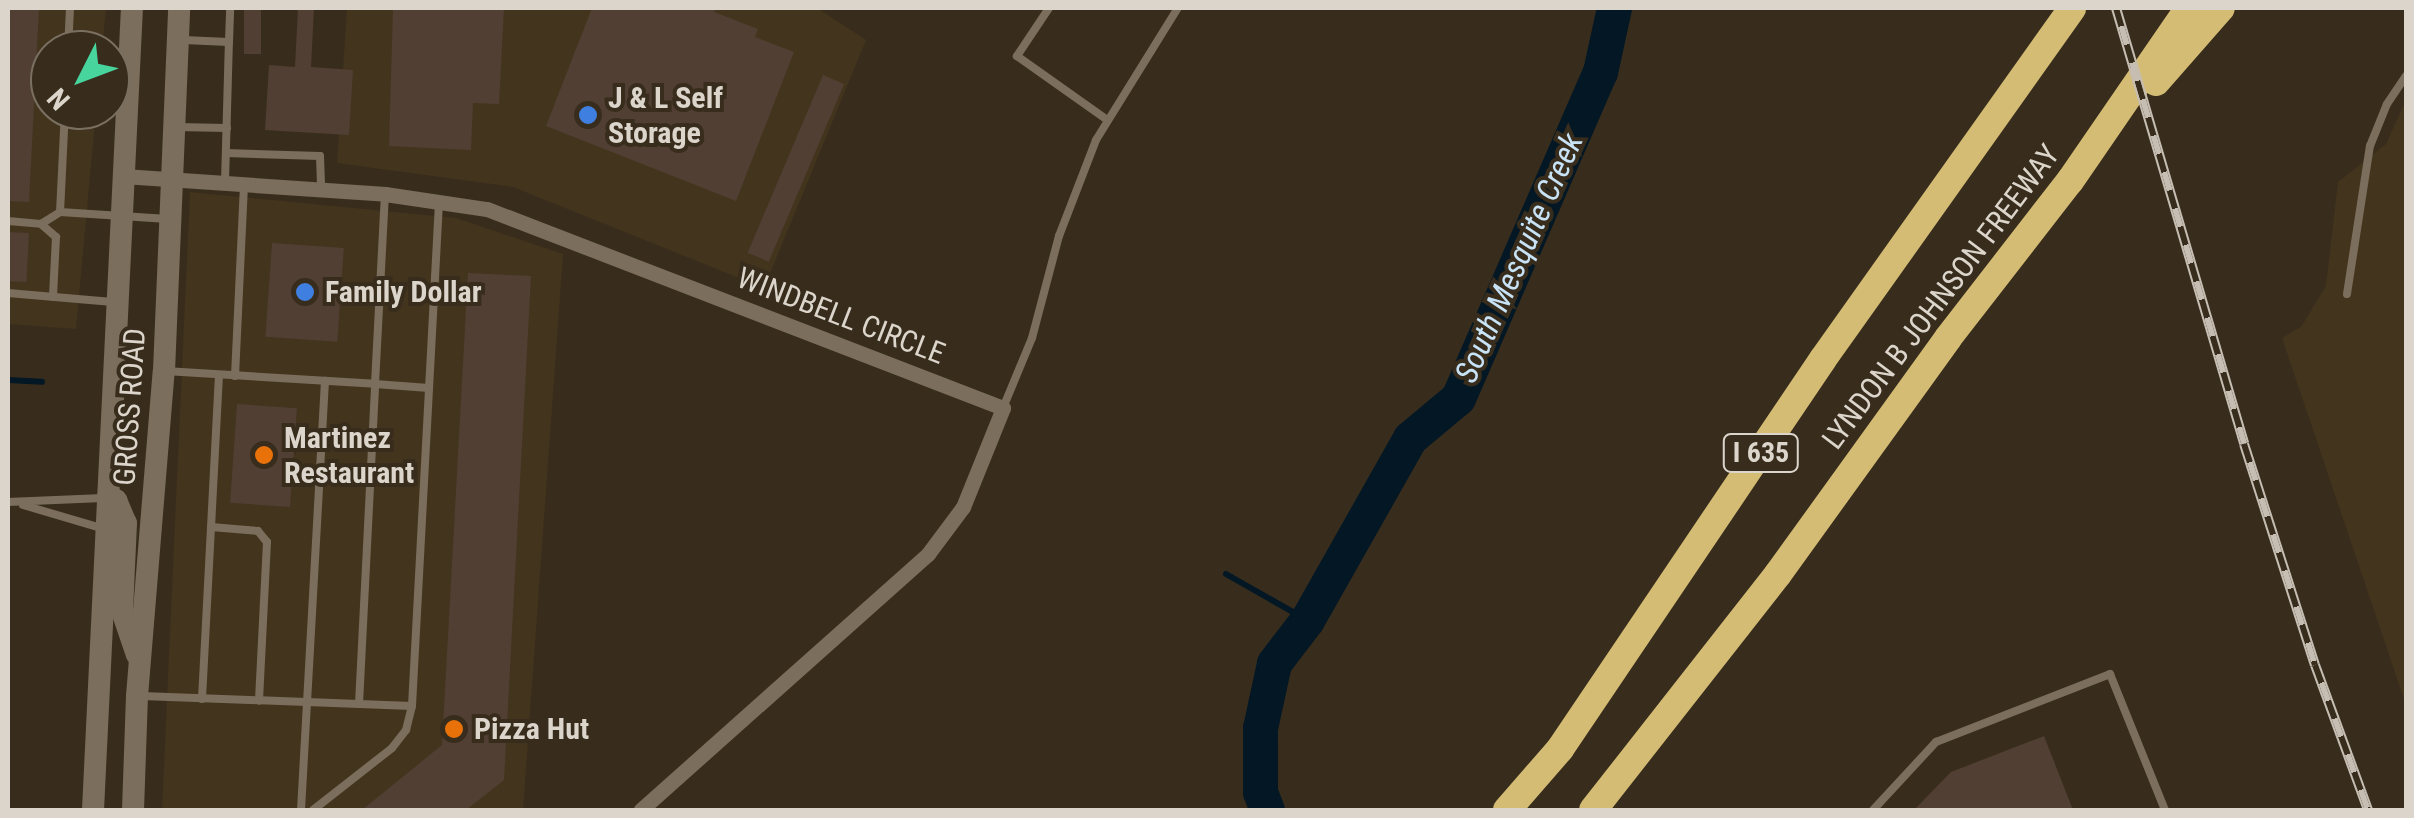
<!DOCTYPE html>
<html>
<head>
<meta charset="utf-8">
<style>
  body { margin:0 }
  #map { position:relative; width:2414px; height:818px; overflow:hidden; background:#382d1c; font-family:"Roboto Condensed",sans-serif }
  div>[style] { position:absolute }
  .built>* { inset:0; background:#43341d }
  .stream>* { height:6px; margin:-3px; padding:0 3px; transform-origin:3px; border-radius:3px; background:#031725 }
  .river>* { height:35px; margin:-17.5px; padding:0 17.5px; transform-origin:17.5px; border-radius:17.5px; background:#031725 }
  .building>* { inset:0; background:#513f33; transform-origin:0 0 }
  .service>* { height:8px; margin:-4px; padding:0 4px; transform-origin:4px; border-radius:4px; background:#7b6e5c }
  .minor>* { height:15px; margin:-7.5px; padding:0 7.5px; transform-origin:7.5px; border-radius:7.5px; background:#7b6e5c }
  .secondary>* { height:22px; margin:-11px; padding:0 11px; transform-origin:11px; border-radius:11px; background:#7b6e5c }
  .motorway>* { height:28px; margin:-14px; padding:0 14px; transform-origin:14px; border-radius:14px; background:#d4bc75 }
  .rail>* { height:10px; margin-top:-5px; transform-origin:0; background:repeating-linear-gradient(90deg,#382d1c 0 19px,#c6beb3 0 38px); box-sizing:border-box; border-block:2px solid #c6beb3 }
  .dots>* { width:28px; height:28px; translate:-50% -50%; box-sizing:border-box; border:5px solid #382d1c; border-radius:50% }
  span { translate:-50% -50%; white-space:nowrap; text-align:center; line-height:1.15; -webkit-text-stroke:8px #382d1c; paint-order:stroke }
  .shield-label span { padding:2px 8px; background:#382d1c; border:2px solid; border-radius:8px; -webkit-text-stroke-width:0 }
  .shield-label { font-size:28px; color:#dcd5cb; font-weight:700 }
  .poi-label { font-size:30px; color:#dcd5cb; font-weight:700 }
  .left { translate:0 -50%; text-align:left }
  .street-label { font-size:30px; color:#dcd5cb }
  .water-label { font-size:32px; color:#c8e2f6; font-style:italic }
  .frame { position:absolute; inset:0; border:10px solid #dcd5cb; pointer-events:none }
  .north { position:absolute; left:30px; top:30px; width:100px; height:100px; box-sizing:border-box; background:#382d1c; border:2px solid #7a7062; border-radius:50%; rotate:228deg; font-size:28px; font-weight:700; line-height:40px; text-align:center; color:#dcd5cb }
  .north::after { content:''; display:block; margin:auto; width:35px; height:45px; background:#47d49d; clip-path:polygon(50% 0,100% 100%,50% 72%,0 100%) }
</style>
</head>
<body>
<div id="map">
  <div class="built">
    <div style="clip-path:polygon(8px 8px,106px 8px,102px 50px,50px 50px,50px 110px,96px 110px,76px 329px,8px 324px)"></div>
    <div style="clip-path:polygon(347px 8px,817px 8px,866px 40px,764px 288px,513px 187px,337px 163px)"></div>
    <div style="clip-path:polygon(2406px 100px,2406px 705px,2282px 338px,2301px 327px,2326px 286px,2338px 182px,2386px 144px)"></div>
    <div style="clip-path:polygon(190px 192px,456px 218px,563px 254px,523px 810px,162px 810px)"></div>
  </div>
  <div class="stream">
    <div style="left:8px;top:380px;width:34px;rotate:3deg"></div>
    <div style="left:1226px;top:574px;width:93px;rotate:29.6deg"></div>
  </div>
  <div class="river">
    <div style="left:1267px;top:810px;width:19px;rotate:-111deg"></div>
    <div style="left:1260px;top:792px;width:64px;rotate:-90deg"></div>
    <div style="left:1260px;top:728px;width:66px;rotate:-77.8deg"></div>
    <div style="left:1274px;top:663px;width:54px;rotate:-52.5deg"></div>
    <div style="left:1307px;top:620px;width:209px;rotate:-60.5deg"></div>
    <div style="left:1410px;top:438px;width:62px;rotate:-39.8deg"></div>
    <div style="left:1458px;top:398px;width:356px;rotate:-66.5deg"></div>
    <div style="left:1600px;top:72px;width:66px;rotate:-77.7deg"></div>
  </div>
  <div class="building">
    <div style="clip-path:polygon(8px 8px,39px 8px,29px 202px,8px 201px)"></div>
    <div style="left:244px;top:8px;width:17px;height:46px"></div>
    <div style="clip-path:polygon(298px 8px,314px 8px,311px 67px,353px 70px,349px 135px,265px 130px,269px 65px,295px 67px)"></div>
    <div style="clip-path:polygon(393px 8px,504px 8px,499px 104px,473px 103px,471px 150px,389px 146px)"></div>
    <div style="clip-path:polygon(592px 8px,716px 8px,714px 12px,758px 29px,755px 37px,794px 52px,736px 201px,546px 126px)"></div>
    <div style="left:823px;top:75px;width:23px;height:193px;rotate:23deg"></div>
    <div style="left:8px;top:232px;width:21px;height:49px;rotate:3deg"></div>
    <div style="left:272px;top:243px;width:72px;height:94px;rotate:4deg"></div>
    <div style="clip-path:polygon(468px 273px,531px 276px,504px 780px,466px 810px,362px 810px,442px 745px)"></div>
    <div style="left:237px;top:404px;width:60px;height:99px;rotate:4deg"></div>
    <div style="clip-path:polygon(2044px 736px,2073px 810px,1914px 810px,1951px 772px)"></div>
  </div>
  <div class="service">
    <div style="left:1049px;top:8px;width:58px;rotate:123.7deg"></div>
    <div style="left:1017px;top:56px;width:109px;rotate:35.3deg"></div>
    <div style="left:183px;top:40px;width:46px;rotate:2.5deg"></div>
    <div style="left:229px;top:42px;width:34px;rotate:-88deg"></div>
    <div style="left:68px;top:50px;width:42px;rotate:-87.3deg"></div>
    <div style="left:65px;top:110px;width:102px;rotate:92.8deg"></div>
    <div style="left:60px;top:212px;width:108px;rotate:3.7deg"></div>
    <div style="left:177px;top:127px;width:50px;rotate:1.1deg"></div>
    <div style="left:226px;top:153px;width:94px;rotate:1.8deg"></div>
    <div style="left:320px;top:156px;width:33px;rotate:88deg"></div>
    <div style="left:225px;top:182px;width:140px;rotate:-88.4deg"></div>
    <div style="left:8px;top:221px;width:33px;rotate:5deg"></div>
    <div style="left:41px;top:224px;width:22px;rotate:-32deg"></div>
    <div style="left:41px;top:224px;width:20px;rotate:41deg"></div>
    <div style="left:56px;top:237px;width:60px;rotate:92.9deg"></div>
    <div style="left:8px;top:293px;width:105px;rotate:4.9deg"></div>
    <div style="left:2347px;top:294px;width:150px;rotate:-81.2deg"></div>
    <div style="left:2370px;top:146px;width:45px;rotate:-68deg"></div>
    <div style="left:2387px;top:104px;width:34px;rotate:-56deg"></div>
    <div style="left:165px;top:371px;width:210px;rotate:3.5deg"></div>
    <div style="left:375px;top:384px;width:190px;rotate:-87deg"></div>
    <div style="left:235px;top:376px;width:191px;rotate:-87.3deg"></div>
    <div style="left:1003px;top:408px;width:76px;rotate:-67.5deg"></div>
    <div style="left:1032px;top:338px;width:106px;rotate:-75.2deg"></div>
    <div style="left:1059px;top:236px;width:103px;rotate:-68.9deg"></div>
    <div style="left:1096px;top:140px;width:155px;rotate:-58.2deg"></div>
    <div style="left:8px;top:502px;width:95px;rotate:-2.4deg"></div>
    <div style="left:23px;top:505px;width:81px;rotate:16.4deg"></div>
    <div style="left:211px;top:527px;width:47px;rotate:4.9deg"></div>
    <div style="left:258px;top:531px;width:14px;rotate:51deg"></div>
    <div style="left:267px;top:542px;width:159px;rotate:92.9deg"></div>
    <div style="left:142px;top:696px;width:270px;rotate:2.1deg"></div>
    <div style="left:412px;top:706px;width:505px;rotate:-86.93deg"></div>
    <div style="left:202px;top:699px;width:324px;rotate:-87deg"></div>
    <div style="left:359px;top:704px;width:320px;rotate:-87.1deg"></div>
    <div style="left:375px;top:384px;width:54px;rotate:4.2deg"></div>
    <div style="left:301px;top:810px;width:430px;rotate:-86.8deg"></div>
    <div style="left:313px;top:810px;width:100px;rotate:-38.1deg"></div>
    <div style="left:392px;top:748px;width:23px;rotate:-52deg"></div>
    <div style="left:406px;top:730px;width:25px;rotate:-76deg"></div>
    <div style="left:1873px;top:810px;width:93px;rotate:-47.2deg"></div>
    <div style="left:1936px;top:742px;width:187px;rotate:-21.3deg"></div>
    <div style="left:2110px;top:674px;width:147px;rotate:68deg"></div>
  </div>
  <div class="minor">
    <div style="left:123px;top:176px;width:263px;rotate:3.9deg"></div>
    <div style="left:385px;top:194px;width:103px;rotate:8.4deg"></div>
    <div style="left:487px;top:209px;width:553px;rotate:21.09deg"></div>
    <div style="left:1003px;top:408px;width:107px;rotate:112deg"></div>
    <div style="left:963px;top:507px;width:59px;rotate:126.7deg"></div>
    <div style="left:928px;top:554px;width:385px;rotate:138.3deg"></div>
  </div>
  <div class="secondary">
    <div style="left:108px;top:497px;width:9px;rotate:21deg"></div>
    <div style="left:116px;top:500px;width:25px;rotate:67deg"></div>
    <div style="left:126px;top:523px;width:88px;rotate:92.6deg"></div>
    <div style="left:122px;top:611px;width:46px;rotate:71.2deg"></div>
    <div style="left:93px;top:810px;width:803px;rotate:-87.22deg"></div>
    <div style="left:133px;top:810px;width:114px;rotate:-88deg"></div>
    <div style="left:137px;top:696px;width:326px;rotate:-85.3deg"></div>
    <div style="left:164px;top:371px;width:363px;rotate:-87.6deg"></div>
  </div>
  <div class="motorway">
    <div style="left:2156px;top:82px;width:98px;rotate:-48.7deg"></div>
    <div style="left:1507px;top:810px;width:81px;rotate:-49deg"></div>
    <div style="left:1560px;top:749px;width:470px;rotate:-56deg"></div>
    <div style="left:1823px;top:359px;width:430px;rotate:-54.6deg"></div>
    <div style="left:1593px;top:810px;width:300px;rotate:-51.9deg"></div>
    <div style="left:1778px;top:574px;width:291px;rotate:-54.2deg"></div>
    <div style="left:1948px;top:338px;width:199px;rotate:-52.2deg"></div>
    <div style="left:2070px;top:181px;width:210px;rotate:-55.5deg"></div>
  </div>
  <div class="rail">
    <div style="left:2116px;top:8px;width:454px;rotate:73.6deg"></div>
    <div style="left:2244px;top:444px;width:232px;rotate:72.2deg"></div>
    <div style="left:2315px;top:665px;width:154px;rotate:69.9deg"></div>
  </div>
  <div class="dots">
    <div style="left:588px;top:115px;background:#3f7fe0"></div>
    <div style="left:305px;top:292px;background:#3f7fe0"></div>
    <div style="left:264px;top:455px;background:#e8710a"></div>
    <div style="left:454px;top:729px;background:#e8710a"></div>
  </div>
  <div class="shield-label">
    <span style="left:1761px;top:453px">I 635</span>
  </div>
  <div class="poi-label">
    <span class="left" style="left:608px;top:115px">J &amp; L Self<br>Storage</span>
    <span class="left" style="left:325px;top:292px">Family Dollar</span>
    <span class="left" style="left:284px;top:455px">Martinez<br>Restaurant</span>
    <span class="left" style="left:474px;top:729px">Pizza Hut</span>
  </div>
  <div class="street-label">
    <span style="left:1941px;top:297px;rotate:-53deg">LYNDON B JOHNSON FREEWAY</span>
    <span style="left:841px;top:316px;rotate:21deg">WINDBELL CIRCLE</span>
    <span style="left:130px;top:407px;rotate:-86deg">GROSS ROAD</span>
  </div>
  <div class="water-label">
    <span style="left:1519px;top:258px;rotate:-66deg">South Mesquite Creek</span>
  </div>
  <div class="frame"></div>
  <div class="north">N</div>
</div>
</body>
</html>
